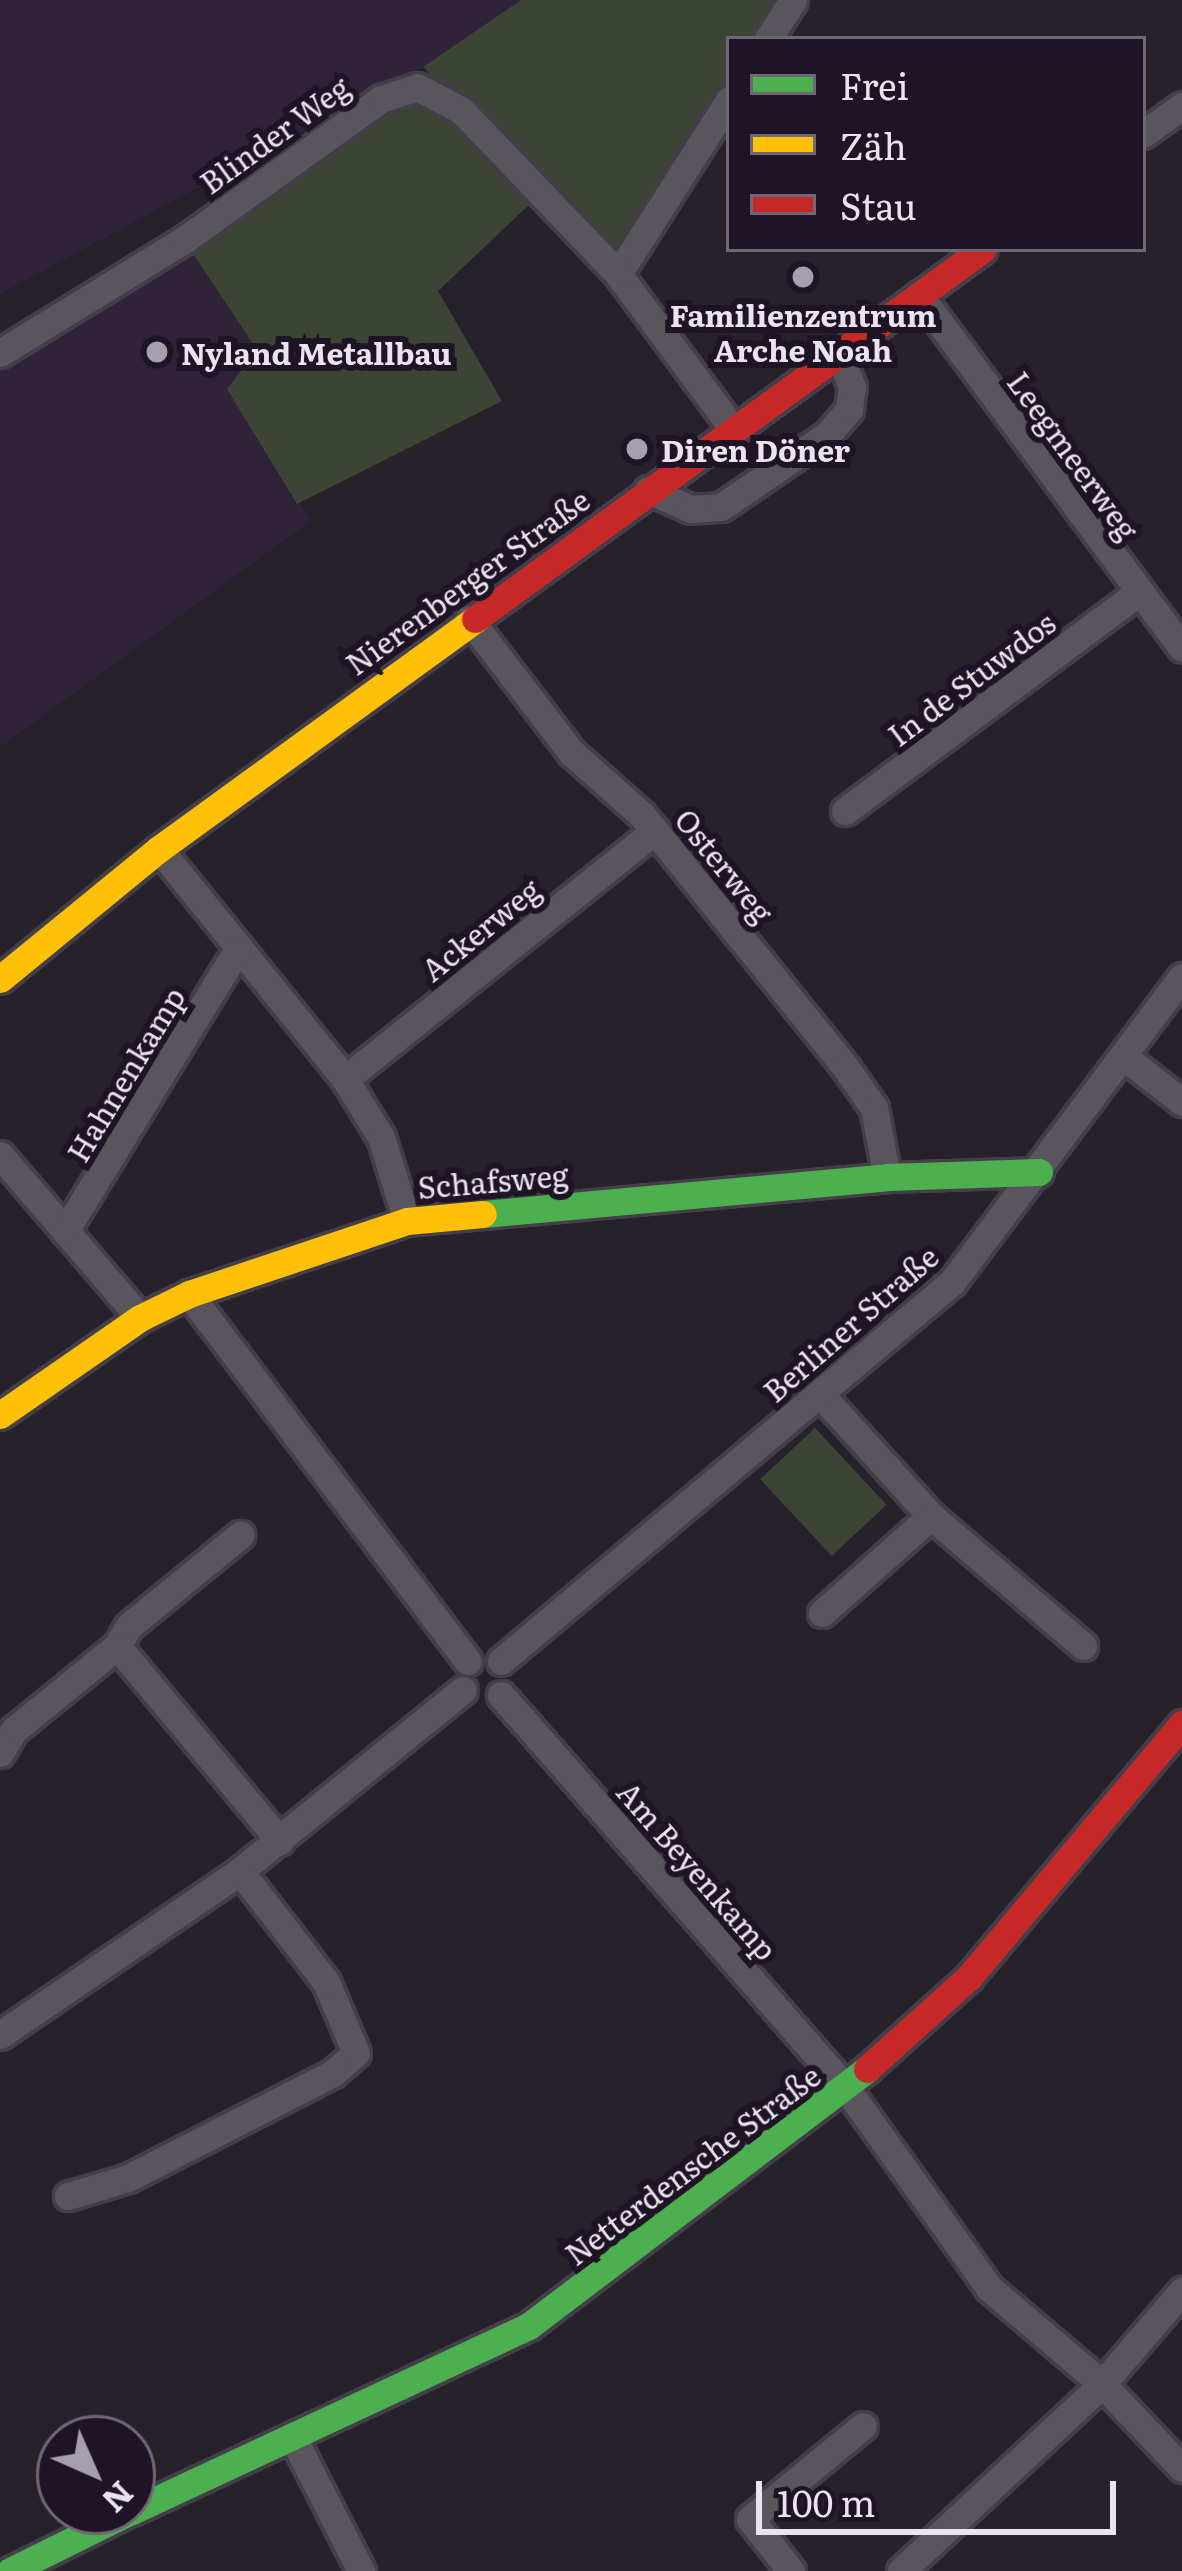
<!DOCTYPE html>
<html>
<head>
<meta charset="utf-8">
<style>
  body { margin:0 }
  #map { position:relative; width:1182px; height:2571px; overflow:hidden; background:#26212b; font-family:Literata,serif }
  div>[style] { position:absolute }
  .built>* { inset:0; background:#302339 }
  .green>* { inset:0; background:#3c4435; transform-origin:0 0 }
  .roads { filter:drop-shadow(3px 0 #433e47) drop-shadow(-3px 0 #433e47) drop-shadow(0 3px #433e47) drop-shadow(0 -3px #433e47) }
  .street>* { height:27px; margin:-13.5px; padding:0 13.5px; transform-origin:13.5px; border-radius:13.5px; background:#59555c }
  .fast>* { height:27px; margin:-13.5px; padding:0 13.5px; transform-origin:13.5px; border-radius:13.5px; background:#4caf50 }
  .slow>* { height:27px; margin:-13.5px; padding:0 13.5px; transform-origin:13.5px; border-radius:13.5px; background:#ffc107 }
  .jam>* { height:27px; margin:-13.5px; padding:0 13.5px; transform-origin:13.5px; border-radius:13.5px; background:#c62828 }
  .dots>* { width:33px; height:33px; translate:-50% -50%; box-sizing:border-box; border:6px solid #1e1425; border-radius:50% }
  span { translate:-50% -50%; white-space:nowrap; text-align:center; line-height:1.15; -webkit-text-stroke:12px #1e1425; paint-order:stroke }
  .street-label { font-size:30px; color:#eae4f0 }
  .poi-label { font-size:30px; color:#eae4f0; font-weight:700 }
  .left { translate:0 -50%; text-align:left }
  .legend { position:absolute; left:726px; top:36px; width:420px; height:216px; box-sizing:border-box; background:#1e1425; border:3px solid #706776; margin:0; padding:15px 21px; list-style:none; font-size:36px; color:#eae4f0 }
  .legend li { display:flex; align-items:center; gap:24px; height:60px }
  .legend b { width:60px; border:3px solid #706776 }
  .north { position:absolute; left:36px; top:2415px; width:120px; height:120px; box-sizing:border-box; background:#1e1425; border:3px solid #706776; border-radius:50%; rotate:135deg; font-size:33px; font-weight:700; line-height:48px; text-align:center; color:#eae4f0 }
  .north::after { content:''; display:block; margin:auto; width:42px; height:54px; background:#a5a0ab; clip-path:polygon(50% 0,100% 100%,50% 72%,0 100%) }
  .scale { position:absolute; left:756px; top:2481px; width:360px; height:54px; box-sizing:border-box; border:6px solid #eae4f0; border-top:0; padding-left:15px; font-size:36px; line-height:42px; white-space:nowrap; color:#eae4f0; -webkit-text-stroke:9px #1e1425; paint-order:stroke }
</style>
</head>
<body>
<div id="map">
  <div class="built">
    <div style="clip-path:polygon(0 0,521px 0,423px 67px,0 294px)"></div>
    <div style="clip-path:polygon(192px 253px,258px 350px,227px 389px,311px 521px,0 747px,0 368px)"></div>
  </div>
  <div class="green">
    <div style="clip-path:polygon(521px 0,798px 0,771px 39px,729px 39px,729px 100px,620px 257px,423px 67px)"></div>
    <div style="clip-path:polygon(413px 103px,436px 108px,530px 204px,438px 291px,502px 401px,297px 504px,227px 389px,257px 350px,189px 248px,381px 114px)"></div>
    <div style="left:815px;top:1428px;width:105px;height:75px;rotate:47deg"></div>
  </div>
  <div class="roads">
    <div class="street">
      <div style="left:768px;top:39px;width:46px;rotate:-57.3deg"></div>
      <div style="left:729px;top:100px;width:206px;rotate:122.5deg"></div>
      <div style="left:618px;top:274px;width:193px;rotate:53.4deg"></div>
      <div style="left:1143px;top:134px;width:48px;rotate:-35.7deg"></div>
      <div style="left:919px;top:295px;width:440px;rotate:53.3deg"></div>
      <div style="left:0;top:353px;width:216px;rotate:-31.6deg"></div>
      <div style="left:184px;top:240px;width:242px;rotate:-35.6deg"></div>
      <div style="left:381px;top:99px;width:38px;rotate:-18deg"></div>
      <div style="left:417px;top:87px;width:50px;rotate:27.6deg"></div>
      <div style="left:461px;top:110px;width:227px;rotate:46.2deg"></div>
      <div style="left:648px;top:490px;width:47px;rotate:23.8deg"></div>
      <div style="left:691px;top:509px;width:30px;rotate:-4deg"></div>
      <div style="left:721px;top:507px;width:128px;rotate:-34.2deg"></div>
      <div style="left:827px;top:435px;width:33px;rotate:-49deg"></div>
      <div style="left:849px;top:410px;width:23px;rotate:-83deg"></div>
      <div style="left:852px;top:387px;width:36px;rotate:-111deg"></div>
      <div style="left:469px;top:619px;width:168px;rotate:52.5deg"></div>
      <div style="left:571px;top:752px;width:95px;rotate:41.6deg"></div>
      <div style="left:642px;top:815px;width:325px;rotate:51.1deg"></div>
      <div style="left:846px;top:1068px;width:49px;rotate:55deg"></div>
      <div style="left:874px;top:1108px;width:70px;rotate:79.3deg"></div>
      <div style="left:845px;top:811px;width:362px;rotate:-36.7deg"></div>
      <div style="left:159px;top:849px;width:296px;rotate:51deg"></div>
      <div style="left:345px;top:1079px;width:68px;rotate:58.2deg"></div>
      <div style="left:381px;top:1137px;width:88px;rotate:72.8deg"></div>
      <div style="left:1123px;top:1056px;width:75px;rotate:37.9deg"></div>
      <div style="left:345px;top:1079px;width:397px;rotate:-38.7deg"></div>
      <div style="left:0;top:1155px;width:215px;rotate:49.3deg"></div>
      <div style="left:65px;top:1231px;width:331px;rotate:-58.5deg"></div>
      <div style="left:189px;top:1294px;width:461px;rotate:52.8deg"></div>
      <div style="left:820px;top:1394px;width:165px;rotate:47.7deg"></div>
      <div style="left:931px;top:1516px;width:200px;rotate:40.5deg"></div>
      <div style="left:822px;top:1613px;width:146px;rotate:-41.7deg"></div>
      <div style="left:117px;top:1646px;width:23px;rotate:-59deg"></div>
      <div style="left:129px;top:1626px;width:144px;rotate:-39.3deg"></div>
      <div style="left:501px;top:1661px;width:589px;rotate:-40.04deg"></div>
      <div style="left:952px;top:1282px;width:382px;rotate:-53deg"></div>
      <div style="left:501px;top:1695px;width:523px;rotate:48.72deg"></div>
      <div style="left:846px;top:2088px;width:246px;rotate:54.4deg"></div>
      <div style="left:989px;top:2288px;width:148px;rotate:40.3deg"></div>
      <div style="left:1102px;top:2384px;width:116px;rotate:46.4deg"></div>
      <div style="left:0;top:1753px;width:27px;rotate:-59deg"></div>
      <div style="left:14px;top:1730px;width:133px;rotate:-39.2deg"></div>
      <div style="left:117px;top:1646px;width:254px;rotate:50.1deg"></div>
      <div style="left:0;top:2035px;width:291px;rotate:-34.3deg"></div>
      <div style="left:240px;top:1871px;width:287px;rotate:-39.1deg"></div>
      <div style="left:68px;top:2196px;width:63px;rotate:-16.7deg"></div>
      <div style="left:128px;top:2178px;width:230px;rotate:-27.1deg"></div>
      <div style="left:333px;top:2073px;width:30px;rotate:-41deg"></div>
      <div style="left:356px;top:2053px;width:77px;rotate:-112.9deg"></div>
      <div style="left:326px;top:1982px;width:140px;rotate:-127.8deg"></div>
      <div style="left:292px;top:2436px;width:152px;rotate:62.9deg"></div>
      <div style="left:791px;top:2571px;width:66px;rotate:-128.3deg"></div>
      <div style="left:750px;top:2519px;width:146px;rotate:-39.5deg"></div>
      <div style="left:901px;top:2571px;width:275px;rotate:-42.9deg"></div>
      <div style="left:1102px;top:2384px;width:123px;rotate:-49.3deg"></div>
    </div>
    <div class="fast">
      <div style="left:483px;top:1214px;width:406px;rotate:-5.2deg"></div>
      <div style="left:887px;top:1177px;width:152px;rotate:-1.9deg"></div>
      <div style="left:132px;top:2511px;width:439px;rotate:-25deg"></div>
      <div style="left:530px;top:2325px;width:423px;rotate:-37.2deg"></div>
      <div style="left:10px;top:2571px;width:135px;rotate:-26.4deg"></div>
    </div>
    <div class="slow">
      <div style="left:0;top:979px;width:205px;rotate:-39.3deg"></div>
      <div style="left:159px;top:849px;width:391px;rotate:-36deg"></div>
      <div style="left:0;top:1415px;width:170px;rotate:-34.7deg"></div>
      <div style="left:140px;top:1318px;width:55px;rotate:-26.1deg"></div>
      <div style="left:189px;top:1294px;width:230px;rotate:-18.5deg"></div>
      <div style="left:407px;top:1221px;width:76px;rotate:-5.3deg"></div>
    </div>
    <div class="jam">
      <div style="left:475px;top:619px;width:628px;rotate:-36.07deg"></div>
      <div style="left:867px;top:2069px;width:137px;rotate:-42deg"></div>
      <div style="left:969px;top:1977px;width:331px;rotate:-49.9deg"></div>
    </div>
  </div>
  <div class="dots">
    <div style="left:803px;top:277px;background:#a5a0ab"></div>
    <div style="left:157px;top:352px;background:#a5a0ab"></div>
    <div style="left:637px;top:449px;background:#a5a0ab"></div>
  </div>
  <div class="street-label">
    <span style="left:274px;top:134px;rotate:-36deg">Blinder Weg</span>
    <span style="left:1074px;top:455px;rotate:54deg">Leegmeerweg</span>
    <span style="left:467px;top:581px;rotate:-36deg">Nierenberger Straße</span>
    <span style="left:971px;top:678px;rotate:-37deg">In de Stuwdos</span>
    <span style="left:725px;top:865px;rotate:51deg">Osterweg</span>
    <span style="left:480px;top:929px;rotate:-39deg">Ackerweg</span>
    <span style="left:125px;top:1074px;rotate:-59deg">Hahnenkamp</span>
    <span style="left:493px;top:1180px;rotate:-5deg">Schafsweg</span>
    <span style="left:850px;top:1323px;rotate:-41deg">Berliner Straße</span>
    <span style="left:698px;top:1870px;rotate:49deg">Am Beyenkamp</span>
    <span style="left:692px;top:2164px;rotate:-37deg">Netterdensche Straße</span>
  </div>
  <div class="poi-label">
    <span style="left:803px;top:331px">Familienzentrum<br>Arche Noah</span>
    <span class="left" style="left:181px;top:352px">Nyland Metallbau</span>
    <span class="left" style="left:661px;top:449px">Diren Döner</span>
  </div>
  <ul class="legend">
  <li><b style="height:15px;background:#4caf50"></b>Frei</li>
  <li><b style="height:15px;background:#ffc107"></b>Zäh</li>
  <li><b style="height:15px;background:#c62828"></b>Stau</li>
  </ul>
  <div class="north">N</div>
  <div class="scale">100 m</div>
</div>
</body>
</html>
